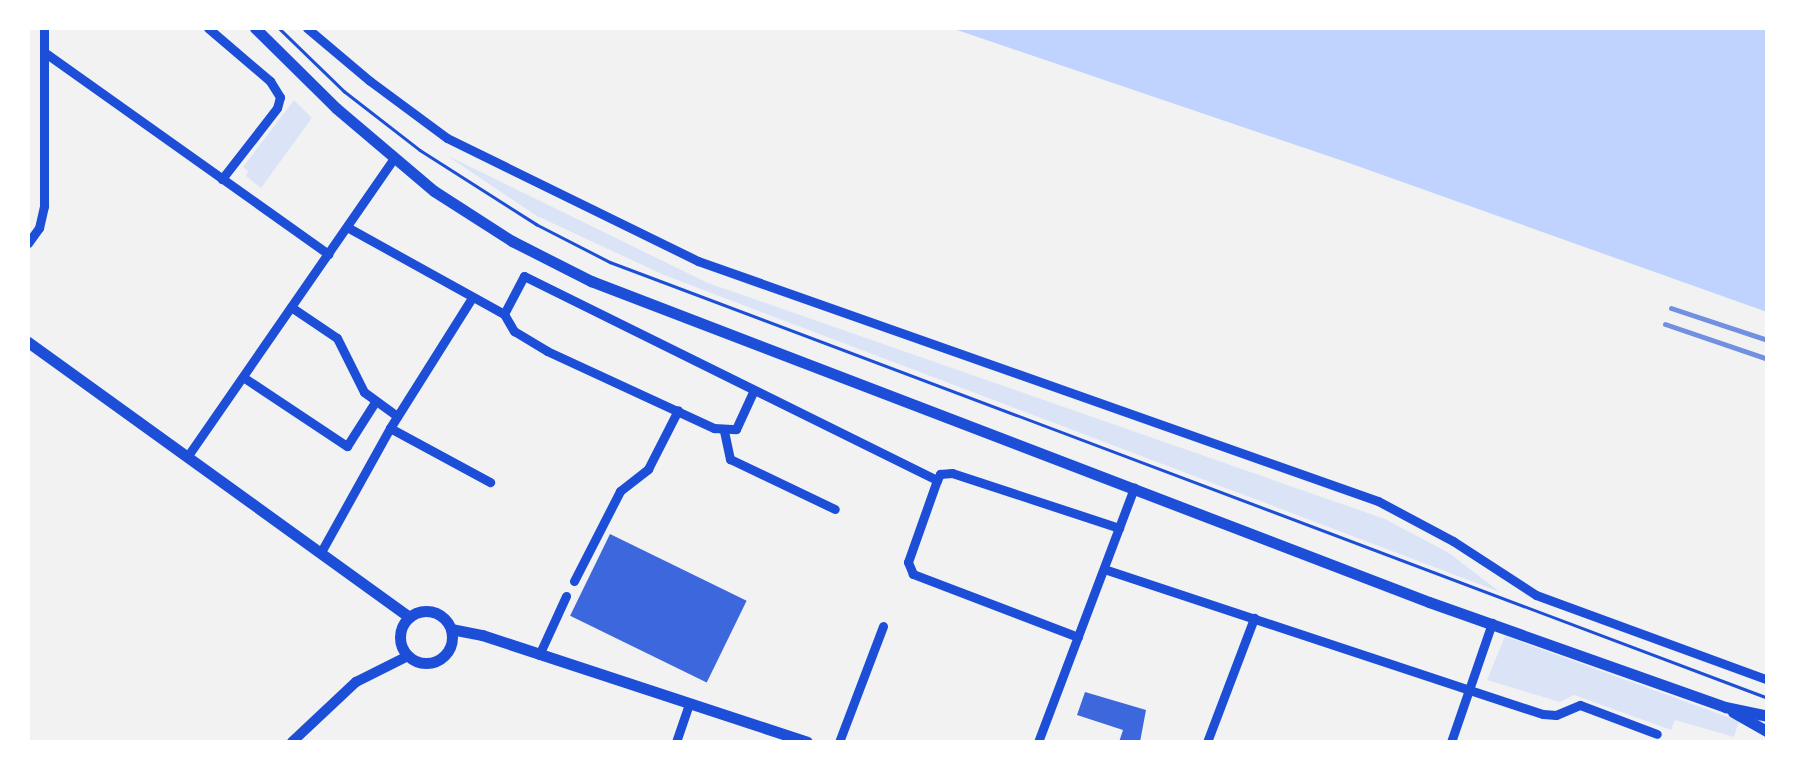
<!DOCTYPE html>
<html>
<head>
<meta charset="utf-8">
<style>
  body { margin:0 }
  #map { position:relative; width:1795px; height:770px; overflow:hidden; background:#f2f2f2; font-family:Spectral,serif }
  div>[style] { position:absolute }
  .green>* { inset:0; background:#dbe4f7 }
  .water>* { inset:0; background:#bfd3fe }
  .building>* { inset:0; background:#3d67dc; transform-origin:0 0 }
  .path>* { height:2.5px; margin:-1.25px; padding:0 1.25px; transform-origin:1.25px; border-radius:1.25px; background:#1d4ed8 }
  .minor>* { height:9px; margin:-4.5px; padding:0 4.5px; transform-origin:4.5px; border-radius:4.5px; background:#1d4ed8 }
  .tertiary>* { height:10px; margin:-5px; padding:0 5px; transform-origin:5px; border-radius:5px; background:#1d4ed8 }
  .secondary>* { height:11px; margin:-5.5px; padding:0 5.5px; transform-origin:5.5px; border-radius:5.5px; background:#1d4ed8 }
  .secondary>.ring { margin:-5.5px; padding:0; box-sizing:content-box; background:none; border:11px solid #1d4ed8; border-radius:50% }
  .rail>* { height:5px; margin:-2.5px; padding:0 2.5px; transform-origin:2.5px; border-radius:2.5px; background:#7290e2 }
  span { translate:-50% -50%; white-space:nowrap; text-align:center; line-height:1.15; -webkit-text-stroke:8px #fff; paint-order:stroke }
  .frame { position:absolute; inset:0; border:30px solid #fff; pointer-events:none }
</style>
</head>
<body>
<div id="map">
  <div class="green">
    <div style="clip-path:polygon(294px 100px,312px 118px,261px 188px,246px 176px,248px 171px,243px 167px)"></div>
    <div style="clip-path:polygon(446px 155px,708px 283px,1385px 519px,1449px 553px,1500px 592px,664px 275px,537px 216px)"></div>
    <div style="clip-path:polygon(1505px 636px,1739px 721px,1734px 737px,1675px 720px,1671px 730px,1574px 695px,1560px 702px,1487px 680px)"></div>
  </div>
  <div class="water">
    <div style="clip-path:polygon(951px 28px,1767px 28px,1767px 312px,1349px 163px)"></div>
  </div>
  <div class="building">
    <div style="left:610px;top:534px;width:152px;height:91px;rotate:26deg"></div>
    <div style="clip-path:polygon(1085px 692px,1146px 710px,1140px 742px,1119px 742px,1123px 730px,1077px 715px)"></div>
  </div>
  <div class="path">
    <div style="left:279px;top:28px;width:91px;rotate:44.1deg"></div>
    <div style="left:344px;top:91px;width:96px;rotate:37.8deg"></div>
    <div style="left:420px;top:150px;width:138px;rotate:32.5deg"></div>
    <div style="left:536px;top:224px;width:83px;rotate:27.2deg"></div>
    <div style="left:610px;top:262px;width:1237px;rotate:20.63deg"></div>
  </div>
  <div class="minor">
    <div style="left:208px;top:28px;width:82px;rotate:40.5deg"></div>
    <div style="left:270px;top:81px;width:19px;rotate:58deg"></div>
    <div style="left:280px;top:97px;width:11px;rotate:105deg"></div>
    <div style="left:277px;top:108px;width:90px;rotate:127.8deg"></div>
    <div style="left:307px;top:28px;width:82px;rotate:40.1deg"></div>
    <div style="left:370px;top:81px;width:96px;rotate:36.5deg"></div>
    <div style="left:447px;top:138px;width:280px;rotate:26.1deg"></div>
    <div style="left:698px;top:261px;width:721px;rotate:19.44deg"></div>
    <div style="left:1378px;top:501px;width:85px;rotate:28.1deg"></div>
    <div style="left:1453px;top:541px;width:99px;rotate:33deg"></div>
    <div style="left:1536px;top:595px;width:247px;rotate:20.1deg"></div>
    <div style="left:44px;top:52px;width:349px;rotate:35.4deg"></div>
    <div style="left:347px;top:227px;width:179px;rotate:29deg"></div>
    <div style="left:504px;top:314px;width:20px;rotate:60deg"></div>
    <div style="left:514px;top:331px;width:39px;rotate:31deg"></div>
    <div style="left:547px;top:351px;width:184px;rotate:24.8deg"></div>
    <div style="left:714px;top:428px;width:22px;rotate:3deg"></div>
    <div style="left:736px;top:429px;width:41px;rotate:-65.3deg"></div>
    <div style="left:28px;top:243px;width:19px;rotate:-54deg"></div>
    <div style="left:39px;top:228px;width:23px;rotate:-77deg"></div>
    <div style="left:44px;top:206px;width:178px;rotate:-90deg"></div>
    <div style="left:291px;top:307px;width:55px;rotate:34deg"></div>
    <div style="left:337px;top:338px;width:60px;rotate:63.4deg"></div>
    <div style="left:364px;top:392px;width:41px;rotate:36deg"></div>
    <div style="left:504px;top:314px;width:43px;rotate:-62.2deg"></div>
    <div style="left:524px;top:276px;width:461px;rotate:26.3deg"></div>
    <div style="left:243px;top:377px;width:125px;rotate:33.6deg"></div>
    <div style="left:347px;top:446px;width:52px;rotate:-57.5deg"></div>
    <div style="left:390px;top:428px;width:114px;rotate:28.4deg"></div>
    <div style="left:724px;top:431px;width:29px;rotate:78deg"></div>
    <div style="left:730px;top:459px;width:116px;rotate:25.5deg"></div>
    <div style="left:187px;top:457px;width:361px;rotate:-55.3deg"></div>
    <div style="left:321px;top:552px;width:142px;rotate:-60.9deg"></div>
    <div style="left:390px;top:428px;width:154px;rotate:-57.8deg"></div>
    <div style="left:1104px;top:569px;width:462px;rotate:18.3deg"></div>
    <div style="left:1543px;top:714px;width:13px;rotate:4deg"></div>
    <div style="left:1556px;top:715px;width:26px;rotate:-23deg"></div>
    <div style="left:1580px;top:705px;width:82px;rotate:20.6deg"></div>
    <div style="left:574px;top:581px;width:101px;rotate:-62.9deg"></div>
    <div style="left:620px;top:491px;width:36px;rotate:-38deg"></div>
    <div style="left:648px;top:469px;width:66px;rotate:-63deg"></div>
    <div style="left:1078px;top:637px;width:177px;rotate:-159.1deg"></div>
    <div style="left:913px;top:574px;width:13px;rotate:-113deg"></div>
    <div style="left:908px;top:562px;width:87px;rotate:-70.5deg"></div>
    <div style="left:937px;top:480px;width:7px;rotate:-63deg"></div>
    <div style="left:940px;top:474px;width:12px;rotate:-5deg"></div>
    <div style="left:952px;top:473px;width:176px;rotate:18.2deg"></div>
    <div style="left:539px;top:655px;width:65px;rotate:-65.4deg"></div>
    <div style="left:676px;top:742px;width:40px;rotate:-71.1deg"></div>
    <div style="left:839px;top:742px;width:124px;rotate:-69.2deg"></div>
    <div style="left:1038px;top:742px;width:272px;rotate:-69.3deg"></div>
    <div style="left:1207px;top:742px;width:133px;rotate:-69.2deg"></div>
    <div style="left:1451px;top:742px;width:126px;rotate:-71deg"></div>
  </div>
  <div class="tertiary">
    <div style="left:292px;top:742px;width:88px;rotate:-43.2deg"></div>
    <div style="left:356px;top:682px;width:58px;rotate:-26.6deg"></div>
  </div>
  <div class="secondary">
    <div style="left:255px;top:28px;width:114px;rotate:44.6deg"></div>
    <div style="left:336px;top:108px;width:128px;rotate:40.3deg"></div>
    <div style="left:434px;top:191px;width:93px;rotate:32.7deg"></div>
    <div style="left:512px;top:241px;width:89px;rotate:26.9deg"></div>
    <div style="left:591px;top:281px;width:897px;rotate:20.96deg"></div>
    <div style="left:1429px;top:602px;width:314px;rotate:19.5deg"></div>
    <div style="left:1725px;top:707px;width:44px;rotate:11.8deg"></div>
    <div style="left:28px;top:342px;width:470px;rotate:35.8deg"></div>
    <div class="ring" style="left:400px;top:611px;width:41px;height:41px"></div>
    <div style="left:451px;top:629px;width:32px;rotate:11deg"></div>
    <div style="left:482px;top:635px;width:342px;rotate:18.2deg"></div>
    <div style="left:1733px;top:712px;width:40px;rotate:29.7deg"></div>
  </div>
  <div class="rail">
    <div style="left:1671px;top:308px;width:102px;rotate:18.3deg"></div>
    <div style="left:1665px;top:324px;width:109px;rotate:18.8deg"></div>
  </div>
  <div class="frame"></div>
</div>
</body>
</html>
